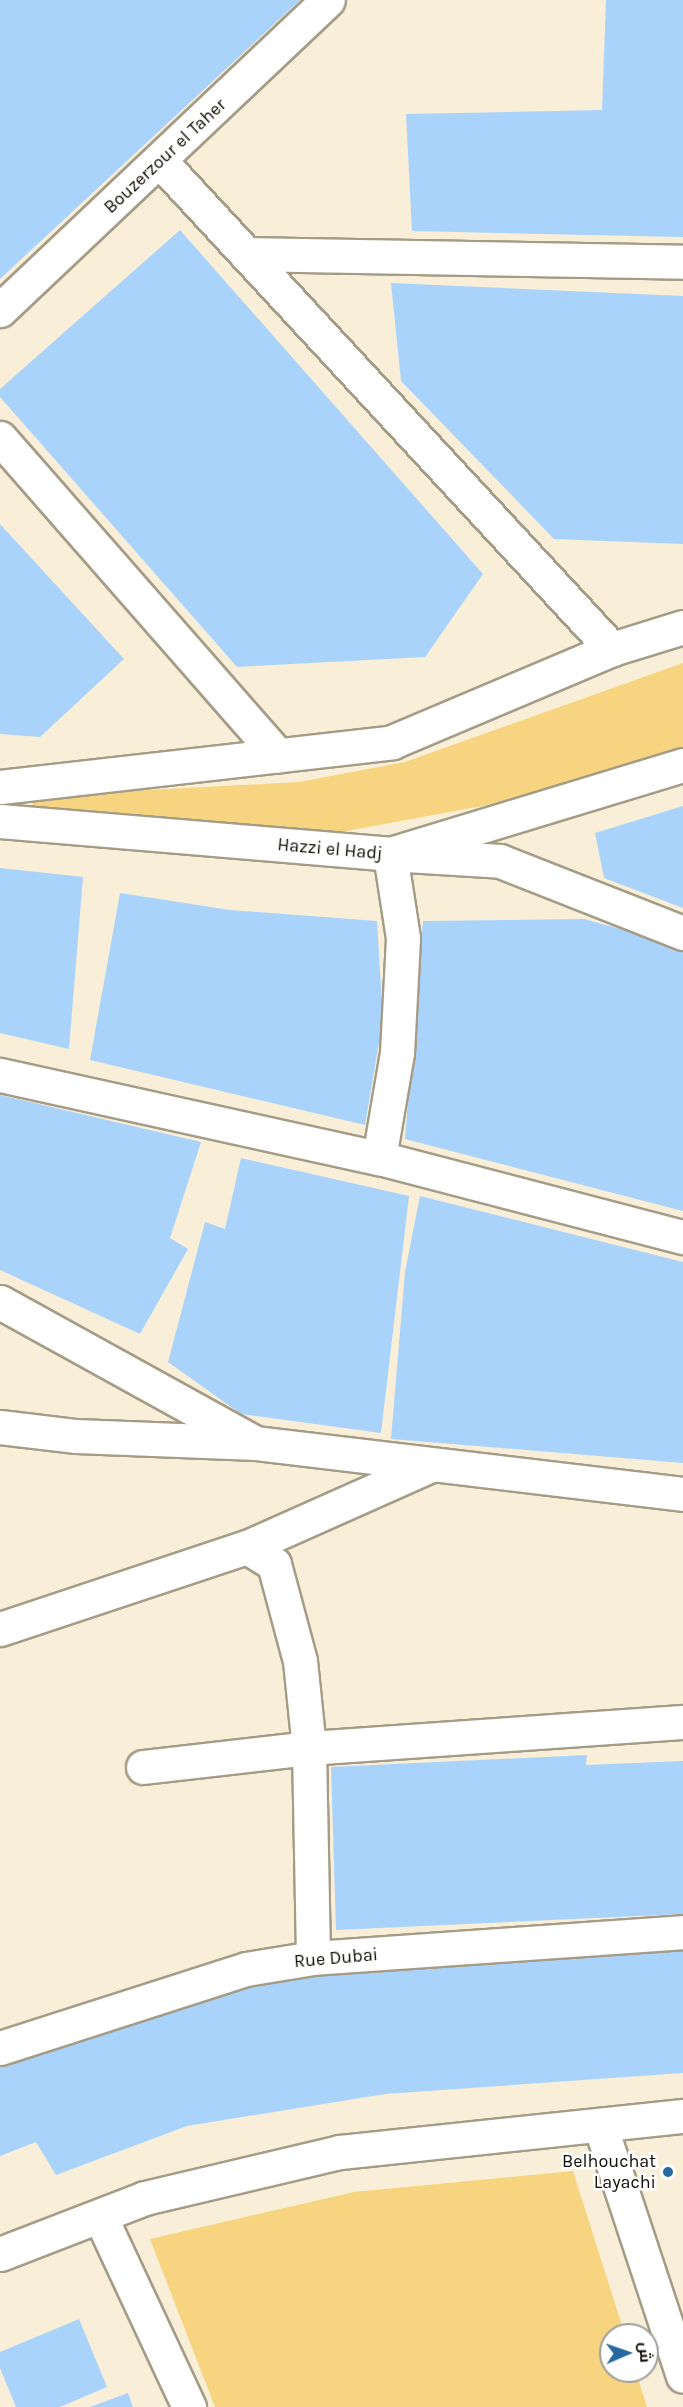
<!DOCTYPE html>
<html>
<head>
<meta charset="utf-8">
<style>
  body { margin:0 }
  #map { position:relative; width:683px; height:2407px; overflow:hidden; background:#f9efd8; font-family:Karla,Cairo,sans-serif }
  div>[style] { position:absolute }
  .green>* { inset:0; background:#f7d47f }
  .building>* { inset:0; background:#a9d3fb }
  .roads { filter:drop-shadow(2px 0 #a59c87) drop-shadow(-2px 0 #a59c87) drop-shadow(0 2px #a59c87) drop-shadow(0 -2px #a59c87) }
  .minor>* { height:33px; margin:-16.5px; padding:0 16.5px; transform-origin:16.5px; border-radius:16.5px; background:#fff }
  .dots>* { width:16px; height:16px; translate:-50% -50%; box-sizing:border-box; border:3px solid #fff; border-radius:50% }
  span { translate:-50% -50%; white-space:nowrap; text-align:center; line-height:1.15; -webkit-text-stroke:5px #fff; paint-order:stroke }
  .street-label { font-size:18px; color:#0f0c05 }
  .poi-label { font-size:18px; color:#0f0c05 }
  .right { translate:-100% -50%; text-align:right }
  .north { position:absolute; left:599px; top:2323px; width:60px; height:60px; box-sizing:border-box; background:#fff; border:2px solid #9f9e9b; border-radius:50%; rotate:88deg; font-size:16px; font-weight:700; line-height:24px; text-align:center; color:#0f0c05 }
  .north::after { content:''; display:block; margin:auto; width:21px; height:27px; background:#27689e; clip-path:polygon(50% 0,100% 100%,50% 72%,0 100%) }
</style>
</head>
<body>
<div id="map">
  <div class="green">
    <div style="clip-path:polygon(683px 663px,683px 749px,509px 801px,298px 840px,31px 807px,37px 796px,299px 782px,405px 762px)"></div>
    <div style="clip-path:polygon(573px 2171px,625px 2335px,611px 2335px,611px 2371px,636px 2371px,647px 2407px,215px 2407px,150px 2239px,354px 2192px)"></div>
  </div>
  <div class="building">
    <div style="clip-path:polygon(0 0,300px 0,0 279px)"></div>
    <div style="clip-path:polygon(606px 0,683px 0,683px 237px,412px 231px,406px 114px,602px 110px)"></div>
    <div style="clip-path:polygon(180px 230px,483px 574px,425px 657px,237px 667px,0 397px,0 389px)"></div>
    <div style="clip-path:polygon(391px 283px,683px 296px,683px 544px,554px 539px,401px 381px)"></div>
    <div style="clip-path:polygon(0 524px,124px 659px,40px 737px,0 734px)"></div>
    <div style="clip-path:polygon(683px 806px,683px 908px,604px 878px,595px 833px)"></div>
    <div style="clip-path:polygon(0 868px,83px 877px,69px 1049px,0 1033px)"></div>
    <div style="clip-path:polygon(120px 893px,230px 910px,377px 921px,383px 1019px,365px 1125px,90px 1060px)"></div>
    <div style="clip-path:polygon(584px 919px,683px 946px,683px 1211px,405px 1139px,423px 921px)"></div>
    <div style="clip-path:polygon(0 1095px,201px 1142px,170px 1238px,188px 1249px,140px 1334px,0 1270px)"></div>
    <div style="clip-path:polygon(241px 1158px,409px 1196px,381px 1433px,241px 1414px,168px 1362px,205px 1222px,225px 1229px)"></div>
    <div style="clip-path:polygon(420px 1196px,683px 1262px,683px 1463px,391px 1439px,405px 1272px)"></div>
    <div style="clip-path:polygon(587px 1755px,586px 1765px,683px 1761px,683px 1914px,336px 1930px,331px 1767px)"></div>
    <div style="clip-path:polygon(683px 1945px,683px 2073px,385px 2094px,187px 2126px,56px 2175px,36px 2142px,0 2156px,0 2059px,269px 1979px)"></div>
    <div style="clip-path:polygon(79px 2319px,107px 2387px,60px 2407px,16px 2407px,0 2368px,0 2352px)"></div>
    <div style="clip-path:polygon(128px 2393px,133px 2407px,90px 2407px)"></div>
  </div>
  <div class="roads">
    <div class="minor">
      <div style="left:161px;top:162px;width:664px;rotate:47.2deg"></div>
      <div style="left:246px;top:254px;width:437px;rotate:1deg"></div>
      <div style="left:0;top:310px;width:451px;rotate:-43.4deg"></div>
      <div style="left:0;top:438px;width:422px;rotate:48.8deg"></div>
      <div style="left:0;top:787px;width:395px;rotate:-6.5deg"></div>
      <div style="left:392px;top:742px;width:239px;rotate:-22.9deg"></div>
      <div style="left:612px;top:649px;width:74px;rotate:-17.2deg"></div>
      <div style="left:0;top:821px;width:391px;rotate:4.8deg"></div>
      <div style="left:390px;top:854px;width:306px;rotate:-16.9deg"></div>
      <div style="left:0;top:1075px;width:388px;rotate:12.4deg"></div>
      <div style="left:379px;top:1158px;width:314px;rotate:14.6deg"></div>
      <div style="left:379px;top:1158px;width:107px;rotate:-80.3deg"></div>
      <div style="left:397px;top:1053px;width:115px;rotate:-87deg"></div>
      <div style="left:403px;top:938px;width:85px;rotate:-98.8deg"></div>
      <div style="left:390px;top:854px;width:110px;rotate:3.6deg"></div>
      <div style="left:500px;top:861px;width:197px;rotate:21.5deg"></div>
      <div style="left:0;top:1302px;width:288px;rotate:28.9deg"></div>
      <div style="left:0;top:1427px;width:77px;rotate:6.8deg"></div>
      <div style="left:76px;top:1436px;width:180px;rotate:2.2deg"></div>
      <div style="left:256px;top:1443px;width:430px;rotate:6.8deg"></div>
      <div style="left:247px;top:1547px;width:32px;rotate:32deg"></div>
      <div style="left:274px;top:1564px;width:100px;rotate:75deg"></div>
      <div style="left:300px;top:1661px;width:87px;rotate:84.1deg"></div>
      <div style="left:309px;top:1748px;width:210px;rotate:88.9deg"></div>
      <div style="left:0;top:1629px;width:260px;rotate:-18.4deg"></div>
      <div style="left:247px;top:1547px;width:201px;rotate:-24deg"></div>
      <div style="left:143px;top:1767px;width:167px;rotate:-6.5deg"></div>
      <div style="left:309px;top:1748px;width:375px;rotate:-4deg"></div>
      <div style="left:0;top:2048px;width:258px;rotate:-17.8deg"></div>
      <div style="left:246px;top:1969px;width:68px;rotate:-9.3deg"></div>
      <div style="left:313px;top:1958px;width:371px;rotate:-4deg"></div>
      <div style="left:600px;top:2125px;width:264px;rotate:71.7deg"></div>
      <div style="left:100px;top:2216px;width:211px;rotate:65deg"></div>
      <div style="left:0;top:2254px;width:155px;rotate:-21.1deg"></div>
      <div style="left:145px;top:2198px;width:200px;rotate:-13.3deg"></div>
      <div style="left:340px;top:2152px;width:345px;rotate:-6deg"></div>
    </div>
  </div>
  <div class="dots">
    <div style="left:668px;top:2172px;background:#27689e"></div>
  </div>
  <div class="street-label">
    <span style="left:165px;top:156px;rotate:-43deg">Bouzerzour el Taher</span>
    <span style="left:330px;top:849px;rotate:5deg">Hazzi el Hadj</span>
    <span style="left:336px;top:1958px;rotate:-5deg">Rue Dubai</span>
  </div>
  <div class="poi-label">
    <span class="right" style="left:656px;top:2172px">Belhouchat<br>Layachi</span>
  </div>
  <div class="north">ش</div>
</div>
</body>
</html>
